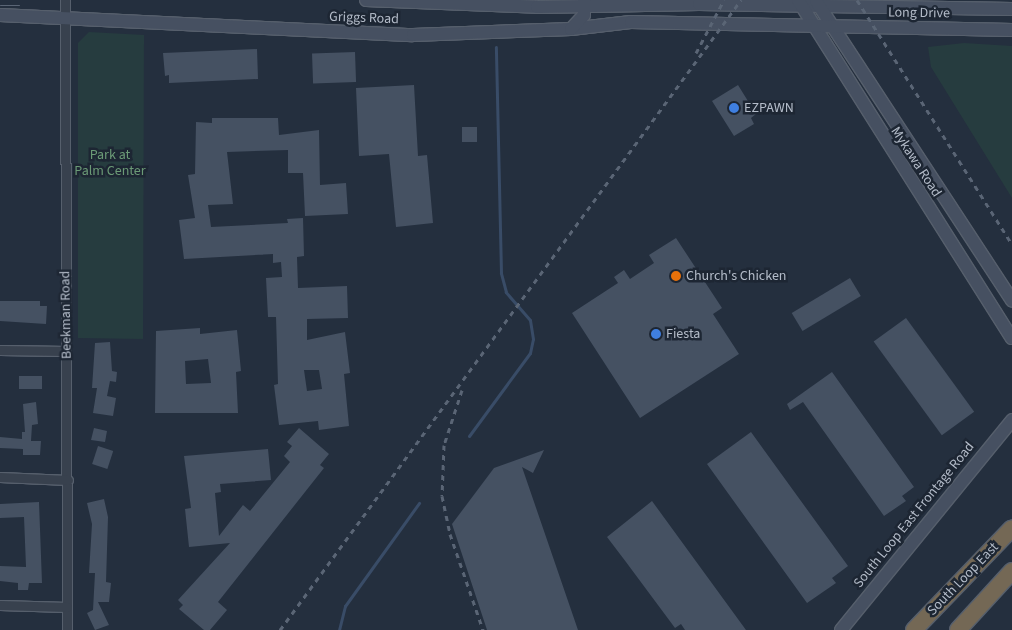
<!DOCTYPE html>
<html>
<head>
<meta charset="utf-8">
<style>
  body { margin:0 }
  #map { position:relative; width:1012px; height:630px; overflow:hidden; background:#242f3e; font-family:"Source Sans 3",sans-serif }
  div>[style] { position:absolute }
  .green>* { inset:0; background:#263c3f }
  .stream>* { height:3px; margin:-1.5px; padding:0 1.5px; transform-origin:1.5px; border-radius:1.5px; background:#394c67 }
  .building>* { inset:0; background:#455162; transform-origin:0 0 }
  .roads { filter:drop-shadow(1px 0 #565f6c) drop-shadow(-1px 0 #565f6c) drop-shadow(0 1px #565f6c) drop-shadow(0 -1px #565f6c) }
  .minor>* { height:9px; margin:-4.5px; padding:0 4.5px; transform-origin:4.5px; border-radius:4.5px; background:#38414e }
  .secondary>* { height:12px; margin:-6px; padding:0 6px; transform-origin:6px; border-radius:6px; background:#465061 }
  .motorway>* { height:16px; margin:-8px; padding:0 8px; transform-origin:8px; border-radius:8px; background:#746855 }
  .tram>* { height:1px; margin:-0.5px; padding:0 0.5px; transform-origin:0.5px; border-radius:0.5px; background:#5a6575 }
  .rail>* { height:3px; margin-top:-1.5px; transform-origin:0; background:repeating-linear-gradient(90deg,#5a6575 0 5px,transparent 0 10px) }
  .dots>* { width:14px; height:14px; translate:-50% -50%; box-sizing:border-box; border:2px solid #1d2633; border-radius:50% }
  span { translate:-50% -50%; white-space:nowrap; text-align:center; line-height:1.15; -webkit-text-stroke:5px #1d2633; paint-order:stroke }
  .street-label { font-size:14px; color:#b4bcc9 }
  .poi-label { font-size:14px; color:#b4bcc9 }
  .left { translate:0 -50%; text-align:left }
  .park-label { font-size:14px; color:#6b9a76 }
</style>
</head>
<body>
<div id="map">
  <div class="green">
    <div style="clip-path:polygon(89px 32px,144px 35px,143px 339px,78px 338px,78px 43px)"></div>
    <div style="clip-path:polygon(964px 43px,1012px 46px,1012px 198px,931px 67px,928px 47px)"></div>
  </div>
  <div class="stream">
    <div style="left:469px;top:436px;width:103px;rotate:-53.7deg"></div>
    <div style="left:530px;top:353px;width:14px;rotate:-78deg"></div>
    <div style="left:533px;top:339px;width:19px;rotate:-99deg"></div>
    <div style="left:530px;top:320px;width:37px;rotate:-131deg"></div>
    <div style="left:506px;top:292px;width:20px;rotate:-105deg"></div>
    <div style="left:501px;top:273px;width:226px;rotate:-91.3deg"></div>
    <div style="left:339px;top:630px;width:25px;rotate:-76deg"></div>
    <div style="left:345px;top:606px;width:127px;rotate:-54.3deg"></div>
  </div>
  <div class="building">
    <div style="clip-path:polygon(257px 49px,258px 79px,169px 83px,169px 75px,165px 76px,163px 53px)"></div>
    <div style="left:355px;top:52px;width:30px;height:43px;rotate:88deg"></div>
    <div style="clip-path:polygon(414px 85px,418px 156px,427px 155px,433px 223px,396px 227px,389px 154px,359px 156px,356px 88px)"></div>
    <div style="clip-path:polygon(738px 85px,756px 114px,751px 118px,754px 124px,734px 136px,712px 101px)"></div>
    <div style="clip-path:polygon(evenodd,212px 118px,278px 118px,279px 135px,319px 130px,320px 185px,346px 183px,348px 214px,305px 216px,303px 173px,288px 173px,288px 150px,227px 152px,233px 204px,208px 205px,211px 227px,288px 223px,287px 219px,303px 218px,304px 256px,297px 257px,298px 288px,347px 286px,348px 318px,307px 319px,307px 340px,345px 332px,350px 373px,344px 374px,349px 426px,319px 430px,318px 421px,279px 425px,274px 385px,278px 384px,276px 317px,268px 317px,266px 278px,282px 277px,281px 262px,273px 263px,273px 254px,184px 259px,179px 220px,195px 218px,188px 175px,195px 174px,196px 122px,212px 123px,212px 118px,304px 370px,319px 370px,322px 389px,307px 391px,304px 370px)"></div>
    <div style="left:477px;top:127px;width:15px;height:15px;rotate:90deg"></div>
    <div style="clip-path:polygon(676px 238px,722px 308px,713px 314px,739px 354px,640px 418px,572px 313px,618px 283px,614px 277px,624px 270px,630px 279px,654px 263px,649px 255px)"></div>
    <div style="left:850px;top:278px;width:21px;height:68px;rotate:59deg"></div>
    <div style="clip-path:polygon(0 301px,40px 301px,40px 306px,47px 306px,46px 324px,0 321px)"></div>
    <div style="left:906px;top:318px;width:116px;height:40px;rotate:54deg"></div>
    <div style="clip-path:polygon(evenodd,200px 328px,200px 334px,237px 330px,241px 371px,236px 372px,238px 413px,155px 413px,156px 331px,200px 328px,208px 359px,211px 383px,186px 384px,185px 361px,208px 359px)"></div>
    <div style="clip-path:polygon(110px 342px,112px 371px,117px 372px,116px 382px,110px 381px,107px 396px,116px 398px,113px 416px,93px 413px,97px 388px,92px 388px,95px 343px)"></div>
    <div style="clip-path:polygon(832px 372px,914px 487px,902px 496px,906px 501px,884px 516px,803px 402px,790px 410px,787px 404px)"></div>
    <div style="left:19px;top:376px;width:23px;height:13px"></div>
    <div style="clip-path:polygon(36px 402px,38px 424px,32px 425px,31px 441px,41px 441px,40px 455px,23px 455px,23px 449px,0 448px,0 437px,22px 439px,22px 432px,25px 432px,23px 404px)"></div>
    <div style="clip-path:polygon(94px 428px,107px 431px,105px 442px,91px 440px)"></div>
    <div style="clip-path:polygon(299px 428px,329px 454px,320px 465px,324px 468px,218px 602px,227px 610px,210px 630px,204px 630px,179px 609px,183px 605px,178px 600px,230px 543px,189px 547px,185px 509px,191px 508px,184px 456px,268px 449px,271px 480px,220px 484px,221px 492px,215px 493px,219px 536px,243px 505px,250px 511px,290px 462px,284px 456px,292px 446px,287px 442px)"></div>
    <div style="clip-path:polygon(751px 432px,848px 566px,832px 578px,836px 583px,807px 603px,707px 464px)"></div>
    <div style="left:98px;top:446px;width:16px;height:19px;rotate:18deg"></div>
    <div style="clip-path:polygon(544px 450px,533px 473px,522px 467px,578px 630px,487px 630px,452px 524px,494px 468px)"></div>
    <div style="clip-path:polygon(104px 499px,108px 517px,106px 582px,111px 583px,109px 602px,98px 602px,109px 625px,95px 630px,87px 613px,93px 610px,95px 573px,89px 573px,92px 524px,87px 503px)"></div>
    <div style="clip-path:polygon(652px 501px,746px 630px,685px 630px,681px 624px,675px 628px,626px 562px,607px 537px)"></div>
    <div style="clip-path:polygon(39px 502px,42px 583px,29px 583px,28px 590px,18px 590px,18px 583px,0 581px,0 566px,26px 567px,24px 517px,0 518px,0 504px)"></div>
  </div>
  <div class="roads">
    <div class="minor">
      <div style="left:65px;top:0;width:630px;rotate:89.82deg"></div>
      <div style="left:0;top:350px;width:66px;rotate:0.9deg"></div>
      <div style="left:0;top:477px;width:68px;rotate:2.5deg"></div>
      <div style="left:0;top:605px;width:67px;rotate:1.7deg"></div>
    </div>
    <div class="secondary">
      <div style="left:366px;top:0;width:171px;rotate:2.3deg"></div>
      <div style="left:537px;top:7px;width:162px;rotate:-1.1deg"></div>
      <div style="left:699px;top:4px;width:313px;rotate:0.9deg"></div>
      <div style="left:798px;top:0;width:400px;rotate:57.7deg"></div>
      <div style="left:816px;top:1px;width:358px;rotate:56.8deg"></div>
      <div style="left:0;top:15px;width:413px;rotate:2.8deg"></div>
      <div style="left:413px;top:35px;width:158px;rotate:-2.2deg"></div>
      <div style="left:571px;top:29px;width:60px;rotate:-6.7deg"></div>
      <div style="left:631px;top:22px;width:381px;rotate:1.2deg"></div>
      <div style="left:571px;top:29px;width:19px;rotate:-47deg"></div>
      <div style="left:584px;top:15px;width:15px;rotate:-90deg"></div>
      <div style="left:841px;top:630px;width:271px;rotate:-50.8deg"></div>
    </div>
    <div class="motorway">
      <div style="left:914px;top:630px;width:141px;rotate:-46.1deg"></div>
      <div style="left:958px;top:630px;width:80px;rotate:-47.5deg"></div>
    </div>
  </div>
  <div class="tram">
    <div style="left:0;top:5px;width:19px"></div>
  </div>
  <div class="rail">
    <div style="left:857px;top:0;width:289px;rotate:57.6deg"></div>
    <div style="left:696px;top:53px;width:60px;rotate:-62.2deg"></div>
    <div style="left:462px;top:390px;width:58px;rotate:108.1deg"></div>
    <div style="left:444px;top:445px;width:51px;rotate:92.2deg"></div>
    <div style="left:442px;top:496px;width:39px;rotate:78deg"></div>
    <div style="left:450px;top:534px;width:102px;rotate:71deg"></div>
    <div style="left:280px;top:630px;width:781px;rotate:-53.81deg"></div>
  </div>
  <div class="dots">
    <div style="left:734px;top:108px;background:#3f7fe0"></div>
    <div style="left:676px;top:276px;background:#e8710a"></div>
    <div style="left:656px;top:334px;background:#3f7fe0"></div>
  </div>
  <div class="street-label">
    <span style="left:919px;top:13px;rotate:1deg">Long Drive</span>
    <span style="left:364px;top:18px;rotate:2deg">Griggs Road</span>
    <span style="left:916px;top:162px;rotate:57deg">Mykawa Road</span>
    <span style="left:66px;top:315px;rotate:-91deg">Beekman Road</span>
    <span style="left:914px;top:515px;rotate:-51deg">South Loop East Frontage Road</span>
    <span style="left:963px;top:579px;rotate:-46deg">South Loop East</span>
  </div>
  <div class="poi-label">
    <span class="left" style="left:744px;top:108px">EZPAWN</span>
    <span class="left" style="left:686px;top:276px">Church's Chicken</span>
    <span class="left" style="left:666px;top:334px">Fiesta</span>
  </div>
  <div class="park-label">
    <span style="left:110px;top:163px">Park at<br>Palm Center</span>
  </div>
</div>
</body>
</html>
